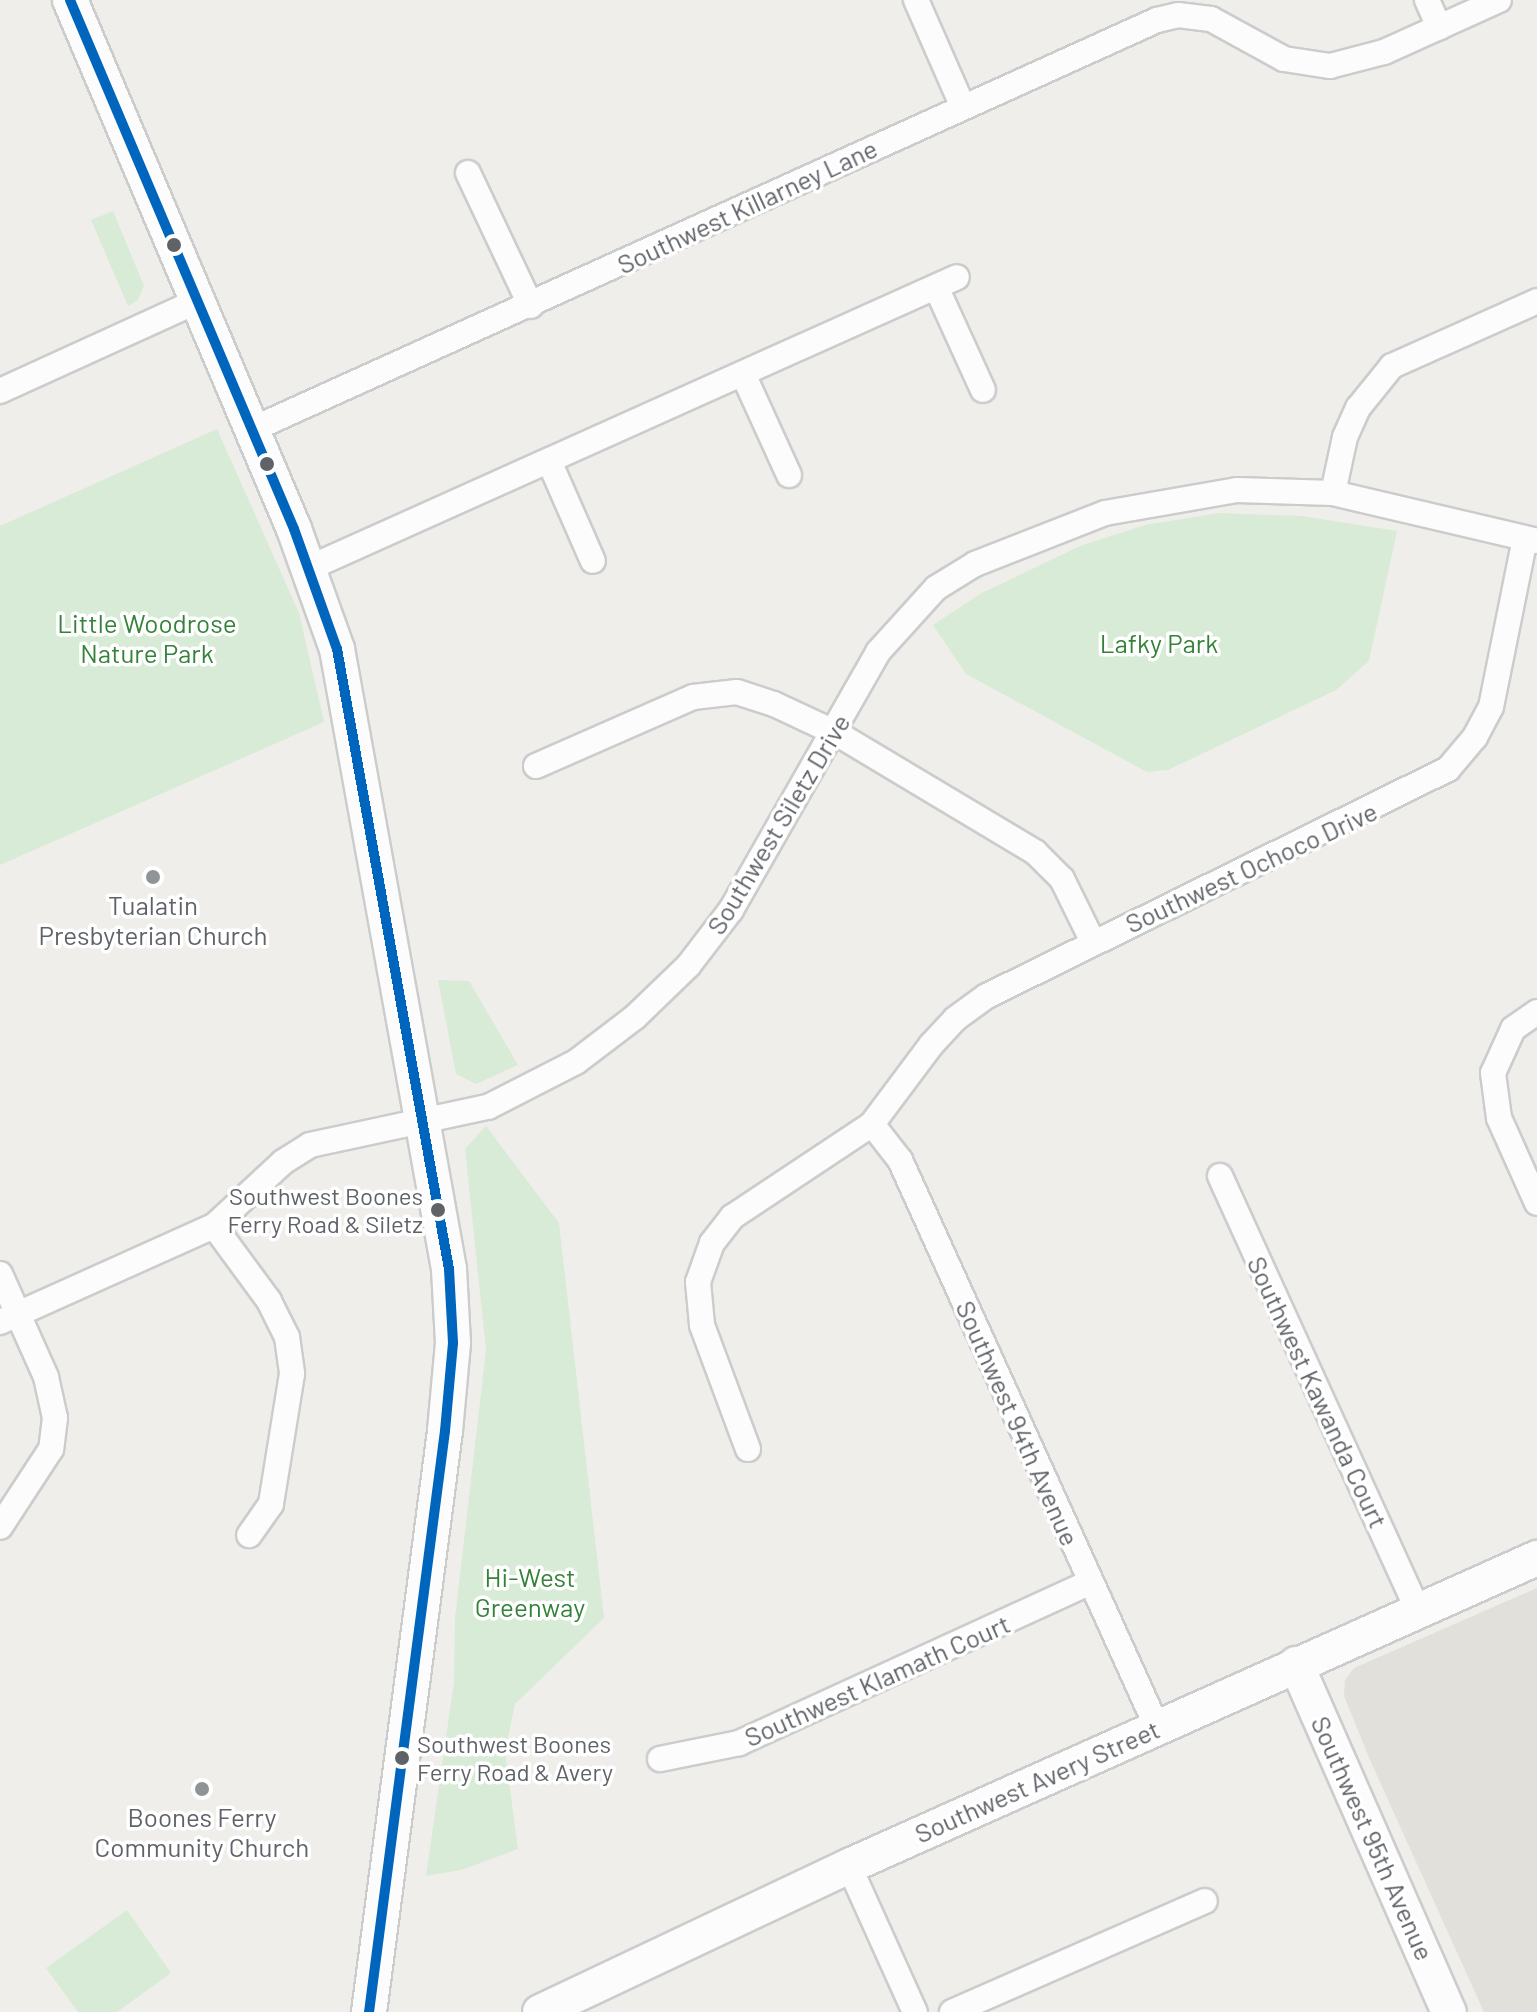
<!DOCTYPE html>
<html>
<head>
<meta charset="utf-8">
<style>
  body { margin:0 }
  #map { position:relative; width:1537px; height:2012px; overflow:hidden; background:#efeeea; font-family:Barlow,sans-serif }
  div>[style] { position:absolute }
  .education>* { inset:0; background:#e2e0da }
  .green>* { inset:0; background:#d8ebd6 }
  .roads { filter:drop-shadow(2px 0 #cbcccc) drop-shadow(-2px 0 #cbcccc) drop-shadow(0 2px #cbcccc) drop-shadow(0 -2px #cbcccc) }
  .street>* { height:24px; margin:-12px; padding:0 12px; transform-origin:12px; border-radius:12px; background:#fdfcfc }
  .secondary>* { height:34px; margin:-17px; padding:0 17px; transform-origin:17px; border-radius:17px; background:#fdfcfc }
  .bus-1>* { height:10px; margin:-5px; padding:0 5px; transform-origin:5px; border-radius:5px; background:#0065bd }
  .dots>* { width:22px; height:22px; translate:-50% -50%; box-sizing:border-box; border:4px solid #fff; border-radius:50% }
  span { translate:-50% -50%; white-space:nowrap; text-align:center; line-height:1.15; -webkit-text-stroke:7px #fff; paint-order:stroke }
  .bus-label { font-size:24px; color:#5f6368 }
  .right { translate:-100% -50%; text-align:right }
  .left { translate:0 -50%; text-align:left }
  .street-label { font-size:26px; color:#5f6368 }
  .park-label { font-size:26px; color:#348238 }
  .poi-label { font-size:26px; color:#5f6368 }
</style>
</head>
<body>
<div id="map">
  <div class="education">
    <div style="clip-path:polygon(1537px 1588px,1537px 2012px,1484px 2012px,1370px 1760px,1344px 1696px,1345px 1680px,1354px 1668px)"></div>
  </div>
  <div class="green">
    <div style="clip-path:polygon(113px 211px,144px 286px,138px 300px,128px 306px,91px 220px)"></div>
    <div style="clip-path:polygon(217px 429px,299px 613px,324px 722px,0 865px,0 526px)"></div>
    <div style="clip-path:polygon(1219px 513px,1302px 516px,1397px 531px,1369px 661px,1336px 690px,1168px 770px,1147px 772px,966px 674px,933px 625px,980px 594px,1080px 546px,1145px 525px)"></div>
    <div style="clip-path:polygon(438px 980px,469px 981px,518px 1065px,476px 1084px,456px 1074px)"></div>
    <div style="clip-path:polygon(486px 1126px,559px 1223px,604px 1618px,515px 1704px,505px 1751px,518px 1849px,461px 1870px,426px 1876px,454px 1682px,455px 1618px,486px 1350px,465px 1149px)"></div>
    <div style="clip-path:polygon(127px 1910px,171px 1973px,117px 2012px,78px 2012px,46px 1968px)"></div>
  </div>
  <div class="roads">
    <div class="street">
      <div style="left:916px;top:0;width:117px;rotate:66.3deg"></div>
      <div style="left:1427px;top:0;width:30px;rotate:66deg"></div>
      <div style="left:468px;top:173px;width:147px;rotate:64.7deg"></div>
      <div style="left:936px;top:287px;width:113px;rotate:65.5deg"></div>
      <div style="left:743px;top:374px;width:111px;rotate:65.5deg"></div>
      <div style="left:0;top:391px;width:214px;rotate:-24.5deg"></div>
      <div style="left:251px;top:430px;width:994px;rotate:-24.35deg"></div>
      <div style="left:1157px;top:20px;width:22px;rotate:-13deg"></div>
      <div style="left:1178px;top:15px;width:33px;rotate:7deg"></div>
      <div style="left:1211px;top:19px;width:83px;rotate:28.7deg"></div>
      <div style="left:1284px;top:59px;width:47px;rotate:8.7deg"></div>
      <div style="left:1330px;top:66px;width:56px;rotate:-14.5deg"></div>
      <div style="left:1384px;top:52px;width:126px;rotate:-24.3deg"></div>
      <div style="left:549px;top:461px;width:109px;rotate:66.3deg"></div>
      <div style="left:1333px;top:493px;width:57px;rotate:-77.9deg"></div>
      <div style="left:1345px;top:437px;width:32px;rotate:-66deg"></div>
      <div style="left:1358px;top:408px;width:54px;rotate:-51deg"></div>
      <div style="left:1392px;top:366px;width:159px;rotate:-24.1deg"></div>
      <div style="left:309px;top:568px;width:710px;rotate:-24.18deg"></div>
      <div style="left:536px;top:766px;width:171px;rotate:-23.7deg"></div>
      <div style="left:693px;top:697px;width:44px;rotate:-6.5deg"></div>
      <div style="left:737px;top:692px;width:39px;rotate:18deg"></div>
      <div style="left:774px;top:704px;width:68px;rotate:25.1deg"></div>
      <div style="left:836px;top:733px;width:232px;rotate:30.9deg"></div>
      <div style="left:1035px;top:852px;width:38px;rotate:45deg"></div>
      <div style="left:1062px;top:879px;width:70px;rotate:63.8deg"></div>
      <div style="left:1537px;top:1012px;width:29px;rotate:145deg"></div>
      <div style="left:1513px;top:1029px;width:48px;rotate:114.4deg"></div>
      <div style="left:1493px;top:1073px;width:45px;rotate:82.4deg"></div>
      <div style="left:1499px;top:1118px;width:93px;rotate:65.9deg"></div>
      <div style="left:872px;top:1124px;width:46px;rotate:52.1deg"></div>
      <div style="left:900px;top:1160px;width:623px;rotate:65.62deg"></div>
      <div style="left:1220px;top:1176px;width:475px;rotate:65.5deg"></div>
      <div style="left:214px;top:1226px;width:93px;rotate:53.7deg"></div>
      <div style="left:269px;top:1301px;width:40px;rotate:63.4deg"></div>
      <div style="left:287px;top:1337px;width:37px;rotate:82deg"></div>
      <div style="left:292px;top:1374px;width:132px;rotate:99.2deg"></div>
      <div style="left:271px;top:1504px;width:38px;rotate:125deg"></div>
      <div style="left:0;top:1274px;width:113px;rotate:65.9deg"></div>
      <div style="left:46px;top:1377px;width:42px;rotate:77.6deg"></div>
      <div style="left:55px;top:1418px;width:31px;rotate:97deg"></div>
      <div style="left:51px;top:1449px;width:93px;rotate:123.2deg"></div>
      <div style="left:0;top:1322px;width:235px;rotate:-24.2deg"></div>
      <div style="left:214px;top:1226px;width:94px;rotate:-42.8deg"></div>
      <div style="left:283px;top:1162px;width:32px;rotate:-32deg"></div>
      <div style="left:310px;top:1145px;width:182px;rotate:-12.1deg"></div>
      <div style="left:488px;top:1107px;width:99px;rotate:-27.1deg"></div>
      <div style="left:576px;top:1062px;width:74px;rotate:-37.3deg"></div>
      <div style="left:635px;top:1017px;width:74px;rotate:-43.9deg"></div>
      <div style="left:688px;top:966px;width:71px;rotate:-52.5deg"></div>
      <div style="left:731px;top:910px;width:297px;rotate:-60.3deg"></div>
      <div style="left:878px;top:652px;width:86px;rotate:-47.8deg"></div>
      <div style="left:936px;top:588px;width:46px;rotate:-31.6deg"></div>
      <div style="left:975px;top:564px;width:140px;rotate:-21.4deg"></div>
      <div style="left:1105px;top:513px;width:134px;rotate:-9.9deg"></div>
      <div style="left:1237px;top:490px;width:96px;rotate:1.8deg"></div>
      <div style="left:1333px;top:493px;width:210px;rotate:13.2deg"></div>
      <div style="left:748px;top:1449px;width:132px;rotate:-110.4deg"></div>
      <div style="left:702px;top:1325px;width:43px;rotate:-95.3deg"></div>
      <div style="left:698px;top:1282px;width:41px;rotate:-70.3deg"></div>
      <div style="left:712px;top:1243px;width:33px;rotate:-52deg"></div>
      <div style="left:732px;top:1217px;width:168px;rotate:-33.6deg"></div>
      <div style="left:872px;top:1124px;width:99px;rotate:-53.2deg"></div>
      <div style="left:931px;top:1045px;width:35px;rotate:-47deg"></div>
      <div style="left:955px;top:1019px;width:39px;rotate:-36deg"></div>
      <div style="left:987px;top:996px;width:514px;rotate:-26.22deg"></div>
      <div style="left:1448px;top:769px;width:42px;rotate:-49.8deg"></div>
      <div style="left:1475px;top:737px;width:34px;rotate:-62deg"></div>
      <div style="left:1491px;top:707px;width:172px;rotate:-78.6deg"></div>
      <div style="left:660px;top:1759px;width:81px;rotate:-11.4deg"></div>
      <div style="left:739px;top:1743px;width:385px;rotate:-24.6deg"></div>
      <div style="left:849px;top:1866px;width:160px;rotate:65.7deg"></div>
      <div style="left:952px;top:2012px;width:276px;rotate:-23.7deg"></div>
    </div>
    <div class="secondary">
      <div style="left:70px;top:0;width:574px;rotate:67.05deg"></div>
      <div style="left:294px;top:529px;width:127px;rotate:70.3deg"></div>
      <div style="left:337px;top:649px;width:630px;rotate:79.76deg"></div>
      <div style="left:449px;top:1269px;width:74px;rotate:86.9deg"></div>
      <div style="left:453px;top:1343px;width:88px;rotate:95.2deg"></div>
      <div style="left:445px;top:1431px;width:586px;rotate:97.45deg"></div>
      <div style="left:1296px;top:1664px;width:380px;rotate:66.3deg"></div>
      <div style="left:540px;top:2012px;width:342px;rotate:-25.3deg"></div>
      <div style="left:849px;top:1866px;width:754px;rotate:-24.12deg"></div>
    </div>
  </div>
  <div class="bus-1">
    <div style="left:70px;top:0;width:574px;rotate:67.05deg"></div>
    <div style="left:294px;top:529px;width:127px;rotate:70.3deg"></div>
    <div style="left:337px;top:649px;width:630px;rotate:79.76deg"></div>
    <div style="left:449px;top:1269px;width:74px;rotate:86.9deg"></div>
    <div style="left:453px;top:1343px;width:88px;rotate:95.2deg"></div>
    <div style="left:445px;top:1431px;width:586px;rotate:97.45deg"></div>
  </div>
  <div class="dots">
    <div style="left:174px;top:245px;background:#5f6368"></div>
    <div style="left:267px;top:464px;background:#5f6368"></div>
    <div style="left:153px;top:877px;background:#919496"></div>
    <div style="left:438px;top:1210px;background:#5f6368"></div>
    <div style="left:402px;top:1758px;background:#5f6368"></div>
    <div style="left:202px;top:1789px;background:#919496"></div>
  </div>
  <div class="bus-label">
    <span class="right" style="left:423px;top:1210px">Southwest Boones<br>Ferry Road &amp; Siletz</span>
    <span class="left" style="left:417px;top:1758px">Southwest Boones<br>Ferry Road &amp; Avery</span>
  </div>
  <div class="street-label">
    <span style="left:747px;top:206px;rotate:-25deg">Southwest Killarney Lane</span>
    <span style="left:778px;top:824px;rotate:-59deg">Southwest Siletz Drive</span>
    <span style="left:1251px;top:867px;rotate:-25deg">Southwest Ochoco Drive</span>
    <span style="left:1318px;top:1392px;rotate:65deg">Southwest Kawanda Court</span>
    <span style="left:1018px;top:1423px;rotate:66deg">Southwest 94th Avenue</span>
    <span style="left:877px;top:1680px;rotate:-24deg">Southwest Klamath Court</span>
    <span style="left:1037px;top:1781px;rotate:-24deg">Southwest Avery Street</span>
    <span style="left:1373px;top:1838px;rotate:66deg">Southwest 95th Avenue</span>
  </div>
  <div class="park-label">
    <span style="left:147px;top:638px">Little Woodrose<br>Nature Park</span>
    <span style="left:1159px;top:643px">Lafky Park</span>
    <span style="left:530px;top:1592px">Hi-West<br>Greenway</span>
  </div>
  <div class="poi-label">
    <span style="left:153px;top:920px">Tualatin<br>Presbyterian Church</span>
    <span style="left:202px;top:1832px">Boones Ferry<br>Community Church</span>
  </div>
</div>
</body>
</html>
